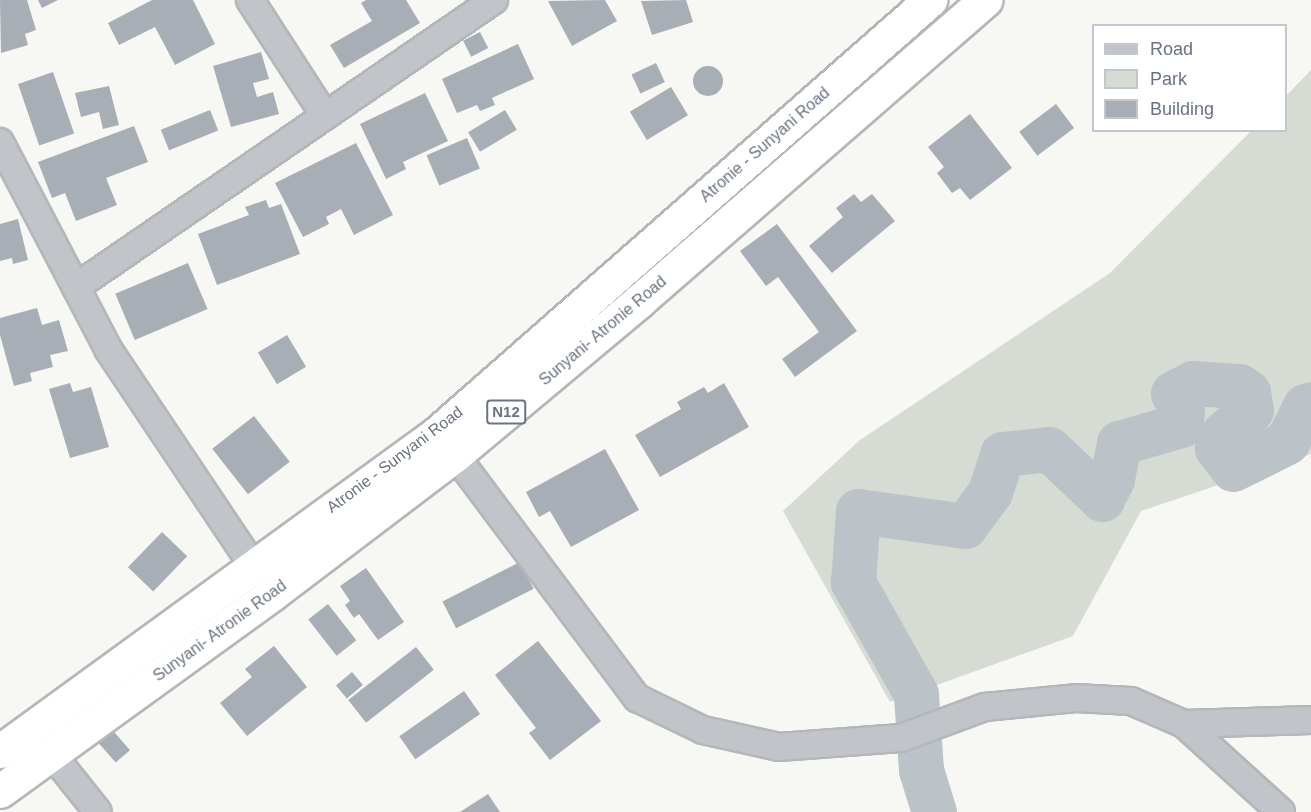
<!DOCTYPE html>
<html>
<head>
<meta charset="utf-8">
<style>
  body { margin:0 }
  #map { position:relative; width:1311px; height:812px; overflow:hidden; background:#f7f7f4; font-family:Arial,sans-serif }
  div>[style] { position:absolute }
  .green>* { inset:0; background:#d6dcd4 }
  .river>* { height:45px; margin:-22.5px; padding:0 22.5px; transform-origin:22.5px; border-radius:22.5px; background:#bbc3c8 }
  .building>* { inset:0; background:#a8aeb5; transform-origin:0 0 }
  .round { border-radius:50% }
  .roads { filter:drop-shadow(2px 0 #b4b7ba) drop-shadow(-2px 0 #b4b7ba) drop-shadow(0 2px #b4b7ba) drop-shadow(0 -2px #b4b7ba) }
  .minor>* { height:26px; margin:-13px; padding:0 13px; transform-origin:13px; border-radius:13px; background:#c1c4c8 }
  .trunk>* { height:33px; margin:-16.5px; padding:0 16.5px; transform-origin:16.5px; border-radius:16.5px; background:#fff }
  span { translate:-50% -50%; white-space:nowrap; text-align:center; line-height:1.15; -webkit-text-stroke:6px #fff; paint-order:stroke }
  .shield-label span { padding:2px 4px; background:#fff; border:2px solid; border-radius:4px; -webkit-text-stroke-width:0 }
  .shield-label { font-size:15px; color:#697383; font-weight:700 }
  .street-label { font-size:16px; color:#697383 }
  .legend { position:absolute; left:1092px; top:24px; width:195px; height:108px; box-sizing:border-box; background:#fff; border:2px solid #c3c7cd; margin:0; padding:8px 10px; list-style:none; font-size:18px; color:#697383 }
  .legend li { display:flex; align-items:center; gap:12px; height:30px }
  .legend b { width:30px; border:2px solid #c3c7cd }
</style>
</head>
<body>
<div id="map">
  <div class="green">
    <div style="clip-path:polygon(1311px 70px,1311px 454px,1141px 511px,1073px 636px,890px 702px,783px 511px,860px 440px,1110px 273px,1251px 131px,1286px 130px,1286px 96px)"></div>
  </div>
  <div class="river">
    <div style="left:934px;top:812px;width:44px;rotate:-107.2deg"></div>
    <div style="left:921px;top:770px;width:76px;rotate:-93.8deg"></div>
    <div style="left:916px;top:694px;width:129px;rotate:-119.4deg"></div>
    <div style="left:853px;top:582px;width:71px;rotate:-86deg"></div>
    <div style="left:858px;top:511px;width:108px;rotate:8deg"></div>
    <div style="left:965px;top:526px;width:42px;rotate:-53.7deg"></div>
    <div style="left:990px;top:492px;width:40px;rotate:-72deg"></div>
    <div style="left:1002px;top:454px;width:47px;rotate:-6.1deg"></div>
    <div style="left:1049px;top:449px;width:73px;rotate:43.3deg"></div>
    <div style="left:1102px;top:499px;width:22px;rotate:-63deg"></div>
    <div style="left:1112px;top:479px;width:37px;rotate:-79deg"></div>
    <div style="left:1119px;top:443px;width:65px;rotate:-16.2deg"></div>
    <div style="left:1181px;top:425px;width:15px;rotate:-86deg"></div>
    <div style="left:1182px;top:410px;width:19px;rotate:-118deg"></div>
    <div style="left:1173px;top:393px;width:22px;rotate:-27deg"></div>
    <div style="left:1193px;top:383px;width:46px;rotate:3.7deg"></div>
    <div style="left:1239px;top:386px;width:11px;rotate:34deg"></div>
    <div style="left:1248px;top:392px;width:18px;rotate:81deg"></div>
    <div style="left:1251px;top:410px;width:35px;rotate:140deg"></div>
    <div style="left:1224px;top:433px;width:17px;rotate:115deg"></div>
    <div style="left:1217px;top:448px;width:26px;rotate:53deg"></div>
    <div style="left:1233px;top:469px;width:60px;rotate:-26.6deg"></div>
    <div style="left:1287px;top:442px;width:40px;rotate:-63.4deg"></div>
    <div style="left:1305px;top:406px;width:6px;rotate:-18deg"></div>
  </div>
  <div class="building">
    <div style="clip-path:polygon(0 0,27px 0,36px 30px,25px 34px,28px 45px,1px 53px)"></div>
    <div style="clip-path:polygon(38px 0,58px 0,42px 8px)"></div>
    <div style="clip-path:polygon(152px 0,193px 0,215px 44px,175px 65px,155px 27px,119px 45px,108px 23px)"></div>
    <div style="clip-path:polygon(366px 0,406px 0,420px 23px,344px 68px,330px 45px,372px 21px,361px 3px)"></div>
    <div style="clip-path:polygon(605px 0,617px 21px,572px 46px,548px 1px)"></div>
    <div style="clip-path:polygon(686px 0,693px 22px,652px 35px,641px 1px)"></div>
    <div style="left:480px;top:32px;width:18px;height:19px;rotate:63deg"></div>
    <div style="clip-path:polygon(518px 44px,534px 79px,492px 98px,495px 105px,480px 111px,477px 105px,457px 113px,442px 79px)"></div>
    <div style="clip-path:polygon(261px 52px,269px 79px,253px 83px,257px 97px,273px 92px,279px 114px,231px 127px,213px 66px)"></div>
    <div style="left:656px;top:63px;width:21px;height:27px;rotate:65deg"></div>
    <div class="round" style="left:693px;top:66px;width:30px;height:30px"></div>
    <div style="left:53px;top:72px;width:65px;height:37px;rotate:71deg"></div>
    <div style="clip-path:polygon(109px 86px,119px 125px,103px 129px,99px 112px,81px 117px,75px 93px)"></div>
    <div style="left:671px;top:87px;width:33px;height:48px;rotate:59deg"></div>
    <div style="clip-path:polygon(425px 93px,448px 141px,403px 162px,406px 169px,386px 179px,360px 124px)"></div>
    <div style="left:1056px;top:104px;width:30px;height:46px;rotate:53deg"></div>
    <div style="left:210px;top:110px;width:22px;height:53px;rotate:68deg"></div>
    <div style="left:505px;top:110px;width:23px;height:43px;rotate:59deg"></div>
    <div style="clip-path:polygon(970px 114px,1012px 168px,970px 200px,960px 188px,952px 193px,937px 173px,944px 167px,928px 147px)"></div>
    <div style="clip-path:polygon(134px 126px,148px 162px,106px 178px,117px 205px,76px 221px,65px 193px,52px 198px,38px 162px)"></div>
    <div style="left:467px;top:138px;width:33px;height:44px;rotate:67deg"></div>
    <div style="clip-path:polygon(356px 143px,393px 215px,354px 235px,341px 209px,326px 217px,329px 224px,303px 237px,275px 183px)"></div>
    <div style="clip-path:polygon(854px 194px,861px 202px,872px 194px,895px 221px,832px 273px,809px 246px,843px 217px,836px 208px)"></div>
    <div style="clip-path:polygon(266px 200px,269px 208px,281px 204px,300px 254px,217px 285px,198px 234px,249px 215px,245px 207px)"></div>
    <div style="clip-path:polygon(18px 219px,28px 260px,13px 264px,12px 258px,0 261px,0 224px)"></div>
    <div style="clip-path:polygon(777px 224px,857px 331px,795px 377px,782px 359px,819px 332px,778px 277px,766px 286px,740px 251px)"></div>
    <div style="left:188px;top:263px;width:50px;height:79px;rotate:67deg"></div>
    <div style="clip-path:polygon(37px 308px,42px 325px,59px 320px,68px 351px,50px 355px,53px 367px,30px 373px,32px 381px,14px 386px,0 335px,0 318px)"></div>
    <div style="left:287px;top:335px;width:37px;height:34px;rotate:59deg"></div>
    <div style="clip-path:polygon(70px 383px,73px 392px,91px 387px,109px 447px,70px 458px,49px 389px)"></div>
    <div style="clip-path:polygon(724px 383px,749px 427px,660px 477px,635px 435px,681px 409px,677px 402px,704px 387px,708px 393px)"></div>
    <div style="left:254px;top:416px;width:58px;height:53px;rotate:52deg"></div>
    <div style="clip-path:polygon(605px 449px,639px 510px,571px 547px,550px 511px,539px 517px,526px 492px)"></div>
    <div style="left:162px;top:532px;width:35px;height:49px;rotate:44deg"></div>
    <div style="left:520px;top:562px;width:30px;height:87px;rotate:63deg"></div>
    <div style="clip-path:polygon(366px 568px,404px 622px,378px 640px,359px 614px,354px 618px,345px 605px,350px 601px,340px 586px)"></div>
    <div style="left:328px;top:604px;width:46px;height:25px;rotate:52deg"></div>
    <div style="clip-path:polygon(538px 641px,601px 721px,550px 760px,529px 733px,536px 728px,495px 675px)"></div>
    <div style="clip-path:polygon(274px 646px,307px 687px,247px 736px,220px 703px,252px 677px,245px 669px)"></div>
    <div style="left:416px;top:647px;width:29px;height:86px;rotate:52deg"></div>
    <div style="left:352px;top:672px;width:17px;height:21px;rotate:50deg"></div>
    <div style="left:464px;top:691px;width:28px;height:79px;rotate:55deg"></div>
    <div style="left:109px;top:726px;width:32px;height:19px;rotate:49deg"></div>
    <div style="clip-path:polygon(488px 794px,500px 812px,460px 812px)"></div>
  </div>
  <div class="roads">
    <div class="minor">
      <div style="left:250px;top:0;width:138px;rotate:57.1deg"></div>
      <div style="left:0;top:142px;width:233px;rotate:62.4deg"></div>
      <div style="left:108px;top:349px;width:259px;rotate:56.2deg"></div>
      <div style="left:76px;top:287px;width:507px;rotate:-34.47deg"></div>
      <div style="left:455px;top:455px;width:304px;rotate:53.2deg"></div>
      <div style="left:637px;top:698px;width:73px;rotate:25.9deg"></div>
      <div style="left:703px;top:730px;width:78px;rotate:12.6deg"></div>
      <div style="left:779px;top:747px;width:122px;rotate:-4.2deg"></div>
      <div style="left:901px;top:738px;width:90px;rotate:-20.3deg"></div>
      <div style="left:985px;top:707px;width:91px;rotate:-5.6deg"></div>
      <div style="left:1076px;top:698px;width:55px;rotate:3.1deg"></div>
      <div style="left:1131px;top:701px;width:58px;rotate:23.5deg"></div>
      <div style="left:1184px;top:724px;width:131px;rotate:42.2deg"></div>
      <div style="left:1184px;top:724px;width:127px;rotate:-1.8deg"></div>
      <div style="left:51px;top:753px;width:75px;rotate:51.5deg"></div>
    </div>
    <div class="trunk">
      <div style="left:0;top:751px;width:539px;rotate:-36.02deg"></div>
      <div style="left:436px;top:434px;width:658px;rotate:-41.3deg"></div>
      <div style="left:0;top:791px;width:336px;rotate:-35.9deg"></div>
      <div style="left:272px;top:594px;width:230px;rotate:-37.2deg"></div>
      <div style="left:455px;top:455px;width:240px;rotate:-39.9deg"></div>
      <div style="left:639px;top:301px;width:459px;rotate:-41deg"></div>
    </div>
  </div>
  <div class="shield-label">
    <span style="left:506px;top:412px">N12</span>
  </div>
  <div class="street-label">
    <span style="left:765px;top:145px;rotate:-41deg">Atronie - Sunyani Road</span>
    <span style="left:603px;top:331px;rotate:-40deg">Sunyani- Atronie Road</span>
    <span style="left:395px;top:460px;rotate:-37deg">Atronie - Sunyani Road</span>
    <span style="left:220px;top:631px;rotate:-36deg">Sunyani- Atronie Road</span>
  </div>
  <ul class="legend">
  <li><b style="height:8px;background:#c1c4c8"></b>Road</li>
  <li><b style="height:16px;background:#d6dcd4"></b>Park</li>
  <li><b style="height:16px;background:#a8aeb5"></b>Building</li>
  </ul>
</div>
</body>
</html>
